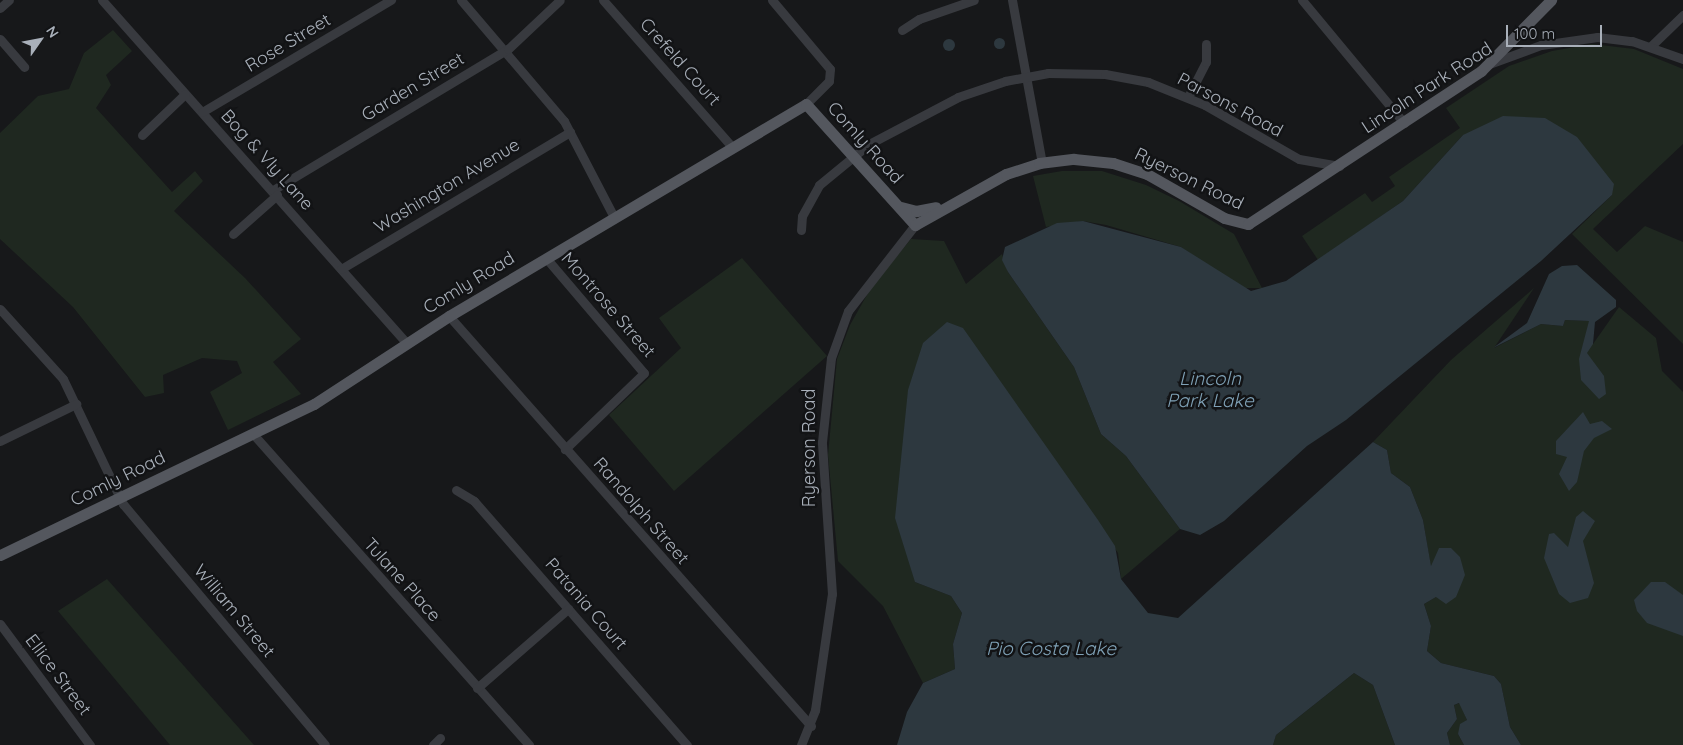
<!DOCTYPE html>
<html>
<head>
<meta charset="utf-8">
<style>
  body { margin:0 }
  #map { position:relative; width:1683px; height:745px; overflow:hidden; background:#17181a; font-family:Quicksand,sans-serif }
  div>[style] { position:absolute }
  .green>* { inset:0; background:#1f2820 }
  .water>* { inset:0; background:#2d383f }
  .round { border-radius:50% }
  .minor>* { height:9px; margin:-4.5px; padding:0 4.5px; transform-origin:4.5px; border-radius:4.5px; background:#383a3f }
  .major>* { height:11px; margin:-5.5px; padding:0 5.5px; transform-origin:5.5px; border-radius:5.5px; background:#54575e }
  span { translate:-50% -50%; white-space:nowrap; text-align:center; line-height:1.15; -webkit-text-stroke:5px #121315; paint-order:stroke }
  .street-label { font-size:18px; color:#a9b0ba }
  .water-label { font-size:19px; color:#7fa1b6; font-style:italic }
  .north { position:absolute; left:15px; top:15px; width:50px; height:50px; -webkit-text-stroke:4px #121315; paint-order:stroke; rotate:57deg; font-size:14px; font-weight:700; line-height:20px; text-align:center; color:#a9b0ba }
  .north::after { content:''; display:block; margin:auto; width:18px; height:22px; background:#a9b0ba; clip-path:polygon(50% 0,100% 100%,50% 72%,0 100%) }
  .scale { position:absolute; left:1506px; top:25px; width:96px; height:22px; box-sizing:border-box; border:2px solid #a9b0ba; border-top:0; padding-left:6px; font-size:15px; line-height:18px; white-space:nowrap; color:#a9b0ba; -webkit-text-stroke:4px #121315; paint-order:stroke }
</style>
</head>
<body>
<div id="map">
  <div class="green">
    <div style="clip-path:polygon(113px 30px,132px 51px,106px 75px,111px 85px,96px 108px,172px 192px,195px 171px,203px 181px,174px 211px,245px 278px,301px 339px,273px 362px,301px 394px,228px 430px,210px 392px,242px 373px,237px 361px,202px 358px,163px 375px,164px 393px,145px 397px,73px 307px,0 239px,0 133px,38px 96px,69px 89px,84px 53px)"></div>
    <div style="clip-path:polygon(1592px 44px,1634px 49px,1683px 69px,1683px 144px,1593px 229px,1617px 252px,1645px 226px,1683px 242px,1683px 344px,1572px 234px,1612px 195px,1463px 135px,1403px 201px,1318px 260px,1302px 236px,1365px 193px,1372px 202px,1395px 186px,1389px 177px,1460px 128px,1446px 108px,1509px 66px,1552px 51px)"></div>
    <div style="clip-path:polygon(1062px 171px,1102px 171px,1146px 185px,1179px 201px,1234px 234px,1262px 288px,1241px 288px,1181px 247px,1106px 225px,1083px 221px,1046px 227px,1033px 176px)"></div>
    <div style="clip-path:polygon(911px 239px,944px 241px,966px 284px,1002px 254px,1008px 272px,1074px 367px,1101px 434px,1126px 456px,1180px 529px,1121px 579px,1118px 553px,1044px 447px,915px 582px,951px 596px,962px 613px,953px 644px,955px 669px,923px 683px,883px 606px,838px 561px,828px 455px,837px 359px,850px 325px,872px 286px)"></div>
    <div style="clip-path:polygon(742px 258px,827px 356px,674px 491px,609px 415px,681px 348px,659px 318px)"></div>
    <div style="clip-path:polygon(1534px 288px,1494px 348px,1541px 324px,1563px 326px,1565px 320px,1590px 321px,1593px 344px,1619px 307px,1656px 338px,1662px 371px,1683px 392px,1683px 745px,1521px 745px,1510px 727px,1501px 684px,1494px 676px,1441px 663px,1427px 651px,1431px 626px,1424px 604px,1436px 597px,1423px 520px,1410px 487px,1391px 473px,1387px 450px,1373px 442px,1451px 360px)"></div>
    <div style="clip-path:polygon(107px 579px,254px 745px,170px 745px,58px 611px)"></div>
    <div style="clip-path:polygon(1354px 673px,1373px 685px,1395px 745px,1273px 745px,1276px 735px)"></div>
    <div style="clip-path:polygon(1460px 703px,1467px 720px,1458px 734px,1464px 745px,1450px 745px,1447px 733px,1457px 719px,1454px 705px)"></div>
  </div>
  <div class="water">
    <div class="round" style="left:993.5px;top:37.5px;width:11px;height:11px"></div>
    <div class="round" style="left:943px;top:39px;width:12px;height:12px"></div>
    <div style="clip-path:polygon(1503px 116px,1545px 118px,1577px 137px,1614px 184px,1612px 195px,1541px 261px,1346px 420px,1307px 446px,1224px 521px,1200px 535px,1180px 529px,1126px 456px,1101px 434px,1074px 367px,1008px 272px,1002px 260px,1005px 247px,1057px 223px,1083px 221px,1181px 247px,1251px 291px,1286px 281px,1403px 201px,1463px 135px)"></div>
    <div style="clip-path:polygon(1577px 265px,1616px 300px,1616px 307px,1595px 322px,1593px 344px,1587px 353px,1604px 376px,1606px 394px,1599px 399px,1581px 380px,1579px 359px,1589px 321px,1565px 320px,1563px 326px,1541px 324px,1493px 348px,1527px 323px,1549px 274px,1562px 266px)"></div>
    <div style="clip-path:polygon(947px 322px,963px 328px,1098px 520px,1115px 546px,1121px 579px,1148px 613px,1178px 618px,1373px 442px,1387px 450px,1391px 473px,1410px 487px,1423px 520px,1431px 566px,1439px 548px,1451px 548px,1460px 557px,1465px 575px,1456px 597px,1446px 604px,1436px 597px,1424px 604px,1431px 626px,1427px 651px,1441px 663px,1494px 676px,1501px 684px,1510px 727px,1521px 745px,1464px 745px,1458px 734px,1460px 724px,1467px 720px,1459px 703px,1454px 705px,1457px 719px,1447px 733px,1450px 745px,1395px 745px,1373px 685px,1354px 673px,1276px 735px,1273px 745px,897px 745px,907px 712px,923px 683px,955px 669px,953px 644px,962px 613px,951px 596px,915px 582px,895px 518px,908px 390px,923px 343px)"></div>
    <div style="clip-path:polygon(1583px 412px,1590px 424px,1602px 421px,1612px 429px,1594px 438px,1584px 451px,1577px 482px,1569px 491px,1559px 474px,1567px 457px,1556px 454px,1556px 441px)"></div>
    <div style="clip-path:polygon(1583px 511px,1595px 521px,1583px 541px,1594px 583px,1588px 598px,1570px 603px,1559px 594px,1544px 558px,1549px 534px,1554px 533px,1568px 547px,1576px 517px)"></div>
    <div style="clip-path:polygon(1651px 582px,1665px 582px,1683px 595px,1683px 636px,1647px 623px,1637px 611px,1634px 600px)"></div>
  </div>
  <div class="minor">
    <div style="left:102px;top:0;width:458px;rotate:48.4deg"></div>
    <div style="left:461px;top:0;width:159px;rotate:49.6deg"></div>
    <div style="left:564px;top:121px;width:108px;rotate:62.5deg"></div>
    <div style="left:603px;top:0;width:196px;rotate:48.7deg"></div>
    <div style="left:772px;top:0;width:90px;rotate:50deg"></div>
    <div style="left:830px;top:69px;width:12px;rotate:95deg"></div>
    <div style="left:829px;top:81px;width:33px;rotate:135deg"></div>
    <div style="left:1012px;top:0;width:166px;rotate:79.6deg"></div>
    <div style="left:1302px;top:0;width:160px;rotate:50.3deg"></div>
    <div style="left:0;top:8px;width:12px;rotate:-42deg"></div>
    <div style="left:902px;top:30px;width:20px;rotate:-33deg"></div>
    <div style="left:919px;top:19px;width:58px;rotate:-19.1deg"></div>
    <div style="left:0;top:39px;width:37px;rotate:49deg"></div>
    <div style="left:1651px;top:46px;width:45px;rotate:-44.1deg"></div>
    <div style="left:1489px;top:64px;width:55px;rotate:-20.1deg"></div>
    <div style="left:1541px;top:45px;width:57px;rotate:-8.1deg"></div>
    <div style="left:1597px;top:37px;width:35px;rotate:7deg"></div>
    <div style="left:1632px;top:41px;width:54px;rotate:19.4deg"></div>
    <div style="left:1188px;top:97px;width:39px;rotate:-63deg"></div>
    <div style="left:1206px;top:62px;width:18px;rotate:-90deg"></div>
    <div style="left:202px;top:112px;width:220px;rotate:-30.7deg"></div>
    <div style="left:142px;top:135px;width:59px;rotate:-43.6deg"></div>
    <div style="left:273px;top:190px;width:274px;rotate:-31deg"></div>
    <div style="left:508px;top:49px;width:71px;rotate:-43.3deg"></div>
    <div style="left:801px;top:230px;width:14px;rotate:-86deg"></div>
    <div style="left:802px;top:216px;width:35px;rotate:-61deg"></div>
    <div style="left:819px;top:185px;width:65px;rotate:-39.4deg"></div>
    <div style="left:869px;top:144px;width:101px;rotate:-27.8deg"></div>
    <div style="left:958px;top:97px;width:50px;rotate:-18.8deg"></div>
    <div style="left:1005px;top:81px;width:44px;rotate:-10.5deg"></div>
    <div style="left:1048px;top:73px;width:57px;rotate:1deg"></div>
    <div style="left:1105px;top:74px;width:44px;rotate:10.5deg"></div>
    <div style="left:1148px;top:82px;width:61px;rotate:22deg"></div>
    <div style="left:1205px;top:105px;width:108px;rotate:29.9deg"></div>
    <div style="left:1299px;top:159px;width:41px;rotate:9.9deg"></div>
    <div style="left:233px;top:234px;width:59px;rotate:-41.6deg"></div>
    <div style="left:546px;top:258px;width:151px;rotate:49.6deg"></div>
    <div style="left:644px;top:373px;width:110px;rotate:136.1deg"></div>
    <div style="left:341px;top:269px;width:267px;rotate:-30.9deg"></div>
    <div style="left:0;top:309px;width:94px;rotate:48deg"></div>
    <div style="left:63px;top:379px;width:139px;rotate:64.4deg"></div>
    <div style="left:123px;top:504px;width:314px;rotate:50deg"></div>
    <div style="left:449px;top:316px;width:547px;rotate:48.56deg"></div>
    <div style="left:253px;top:434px;width:416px;rotate:48.4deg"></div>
    <div style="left:0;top:441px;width:85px;rotate:-26deg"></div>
    <div style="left:456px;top:490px;width:21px;rotate:31deg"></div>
    <div style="left:474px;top:501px;width:324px;rotate:48.9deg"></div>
    <div style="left:0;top:624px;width:151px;rotate:53.4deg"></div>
    <div style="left:477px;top:688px;width:121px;rotate:-41deg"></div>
    <div style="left:433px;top:745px;width:10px;rotate:-45deg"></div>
    <div style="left:801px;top:745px;width:38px;rotate:-68deg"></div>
    <div style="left:815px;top:710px;width:117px;rotate:-81.7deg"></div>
    <div style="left:832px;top:594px;width:152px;rotate:-93.8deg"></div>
    <div style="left:822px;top:442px;width:84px;rotate:-83.9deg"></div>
    <div style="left:831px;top:358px;width:50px;rotate:-70.1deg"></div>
    <div style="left:848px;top:311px;width:109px;rotate:-52.1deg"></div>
  </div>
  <div class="major">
    <div style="left:901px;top:207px;width:16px;rotate:15deg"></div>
    <div style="left:916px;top:211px;width:20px;rotate:-11deg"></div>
    <div style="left:0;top:555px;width:348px;rotate:-25.7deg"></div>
    <div style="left:314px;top:404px;width:161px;rotate:-33.1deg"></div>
    <div style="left:449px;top:316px;width:415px;rotate:-30.7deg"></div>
    <div style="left:806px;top:104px;width:163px;rotate:48deg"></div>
    <div style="left:915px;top:225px;width:104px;rotate:-29.3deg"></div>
    <div style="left:1006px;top:174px;width:35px;rotate:-18deg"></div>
    <div style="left:1039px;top:163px;width:35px;rotate:-7deg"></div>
    <div style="left:1074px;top:159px;width:39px;rotate:6deg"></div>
    <div style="left:1113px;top:163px;width:36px;rotate:18deg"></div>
    <div style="left:1147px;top:174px;width:89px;rotate:29.7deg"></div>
    <div style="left:1224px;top:218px;width:25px;rotate:14deg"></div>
    <div style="left:1248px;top:224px;width:279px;rotate:-33.3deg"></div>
    <div style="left:1481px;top:71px;width:100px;rotate:-45.4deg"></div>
  </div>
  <div class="street-label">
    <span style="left:288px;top:43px;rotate:-31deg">Rose Street</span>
    <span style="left:680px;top:62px;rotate:48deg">Crefeld Court</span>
    <span style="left:413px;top:87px;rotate:-31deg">Garden Street</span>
    <span style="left:1427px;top:88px;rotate:-33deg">Lincoln Park Road</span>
    <span style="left:1230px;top:105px;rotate:28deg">Parsons Road</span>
    <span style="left:865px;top:143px;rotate:48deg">Comly Road</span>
    <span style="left:267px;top:160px;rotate:48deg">Bog &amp; Vly Lane</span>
    <span style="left:1189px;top:179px;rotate:26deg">Ryerson Road</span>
    <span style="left:447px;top:186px;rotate:-31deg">Washington Avenue</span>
    <span style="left:469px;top:283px;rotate:-31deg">Comly Road</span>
    <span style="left:608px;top:305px;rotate:49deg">Montrose Street</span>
    <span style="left:809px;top:448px;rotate:-90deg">Ryerson Road</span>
    <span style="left:118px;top:479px;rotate:-26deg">Comly Road</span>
    <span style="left:641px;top:511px;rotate:49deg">Randolph Street</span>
    <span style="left:402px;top:580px;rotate:48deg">Tulane Place</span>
    <span style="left:586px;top:604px;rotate:49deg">Patania Court</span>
    <span style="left:234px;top:611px;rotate:50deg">William Street</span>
    <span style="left:58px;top:675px;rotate:53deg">Ellice Street</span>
  </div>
  <div class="water-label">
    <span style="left:1210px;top:390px">Lincoln<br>Park Lake</span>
    <span style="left:1051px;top:649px">Pio Costa Lake</span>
  </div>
  <div class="north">N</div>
  <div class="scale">100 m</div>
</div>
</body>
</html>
